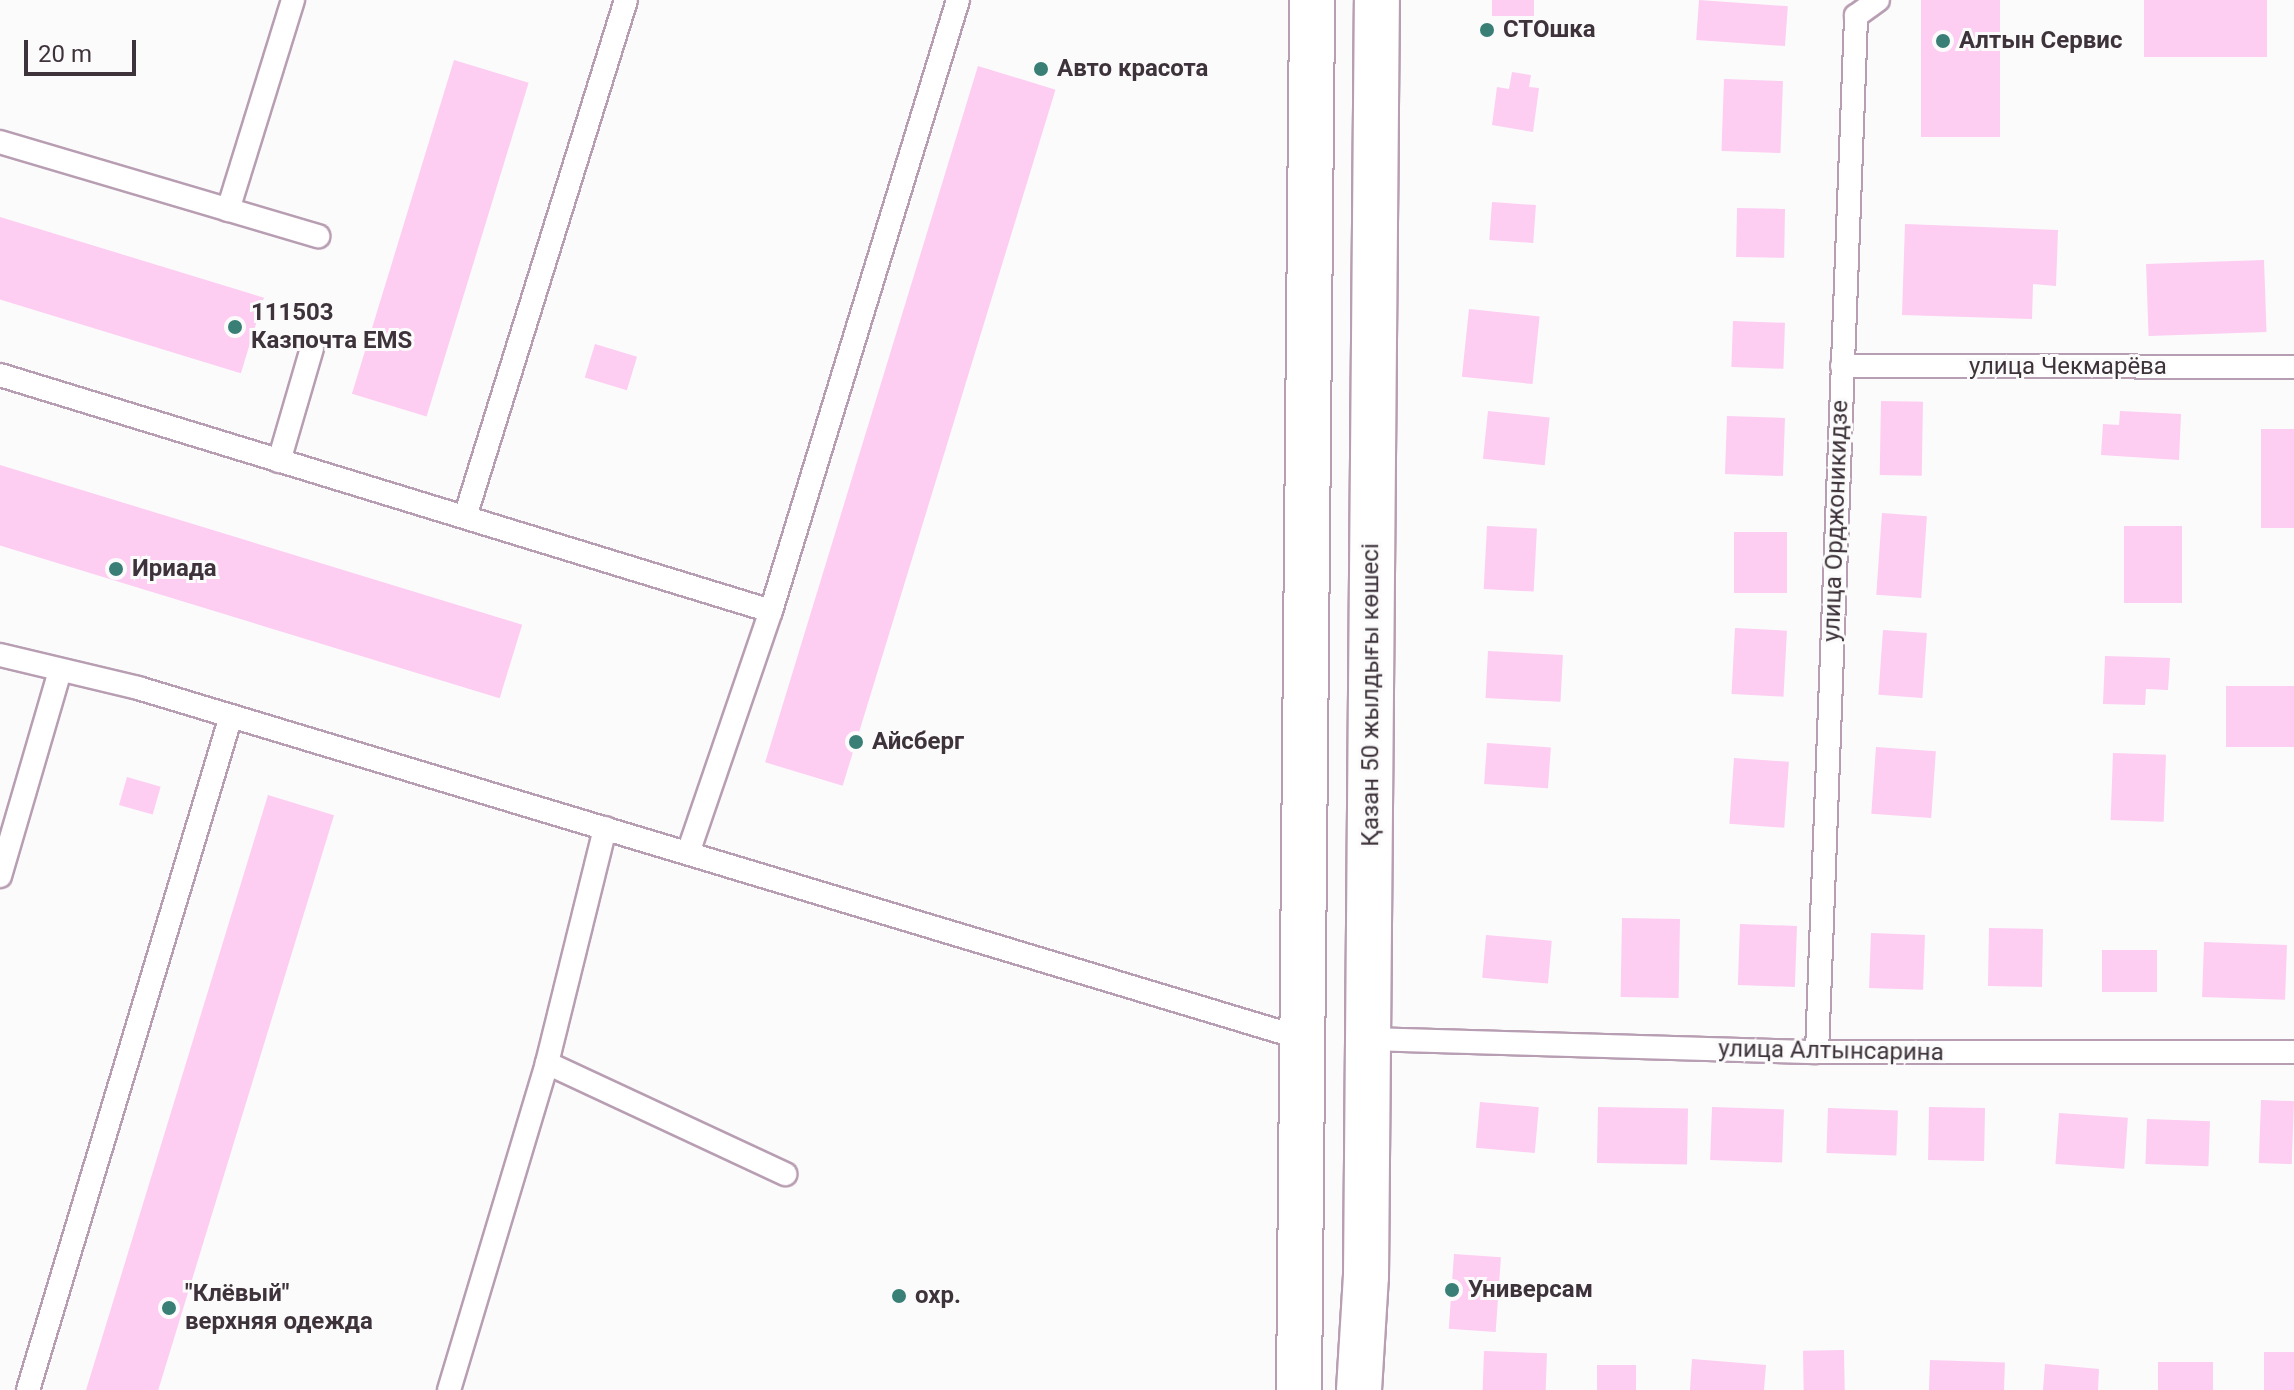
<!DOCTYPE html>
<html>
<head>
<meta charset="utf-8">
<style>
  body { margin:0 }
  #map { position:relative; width:2294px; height:1390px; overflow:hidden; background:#fbfbfb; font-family:Roboto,sans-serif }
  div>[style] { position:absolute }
  .building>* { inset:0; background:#fdcdf2; transform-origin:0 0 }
  .roads { filter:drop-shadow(2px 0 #b89eb2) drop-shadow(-2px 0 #b89eb2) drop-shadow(0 2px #b89eb2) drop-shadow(0 -2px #b89eb2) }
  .lane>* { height:22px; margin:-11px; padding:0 11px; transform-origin:11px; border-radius:11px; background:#fff }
  .secondary>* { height:44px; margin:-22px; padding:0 22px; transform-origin:22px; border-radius:22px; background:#fff }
  .dots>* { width:22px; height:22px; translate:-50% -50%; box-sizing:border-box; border:4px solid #fbfbfb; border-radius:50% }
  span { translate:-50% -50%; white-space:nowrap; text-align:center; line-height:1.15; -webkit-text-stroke:6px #fbfbfb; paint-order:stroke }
  .poi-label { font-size:24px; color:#3e333b; font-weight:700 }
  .left { translate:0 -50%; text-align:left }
  .street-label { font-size:24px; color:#3e333b }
  .scale { position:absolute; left:24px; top:40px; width:112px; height:36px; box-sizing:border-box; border:4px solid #3e333b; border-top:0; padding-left:10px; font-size:24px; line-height:28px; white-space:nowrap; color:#3e333b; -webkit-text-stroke:6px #fbfbfb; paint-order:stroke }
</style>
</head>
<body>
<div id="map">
  <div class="building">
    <div style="left:1492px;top:0;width:42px;height:16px"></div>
    <div style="left:1699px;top:0;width:89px;height:40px;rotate:4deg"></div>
    <div style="left:1921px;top:0;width:79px;height:137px"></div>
    <div style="left:2144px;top:0;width:123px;height:57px"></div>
    <div style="left:454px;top:60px;width:78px;height:349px;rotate:17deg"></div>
    <div style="left:978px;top:66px;width:81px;height:728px;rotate:17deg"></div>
    <div style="clip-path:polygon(1512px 72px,1531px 75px,1529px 87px,1539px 88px,1533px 132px,1492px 125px,1497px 87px,1509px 89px)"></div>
    <div style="left:1724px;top:79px;width:59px;height:72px;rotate:2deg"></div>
    <div style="left:1492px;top:202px;width:44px;height:38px;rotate:4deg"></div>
    <div style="left:1737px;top:208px;width:48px;height:49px;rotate:1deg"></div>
    <div style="left:0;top:217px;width:276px;height:79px;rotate:17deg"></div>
    <div style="clip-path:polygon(1905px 224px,2058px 230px,2056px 286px,2033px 284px,2032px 319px,1902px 315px)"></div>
    <div style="left:2264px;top:260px;width:72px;height:118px;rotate:88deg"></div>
    <div style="left:1469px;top:309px;width:71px;height:68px;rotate:6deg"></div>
    <div style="left:1733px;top:321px;width:52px;height:46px;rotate:2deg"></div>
    <div style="left:595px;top:344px;width:44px;height:35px;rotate:17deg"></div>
    <div style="left:1881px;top:401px;width:42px;height:74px;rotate:1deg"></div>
    <div style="left:1488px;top:411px;width:62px;height:48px;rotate:6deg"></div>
    <div style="clip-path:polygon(2120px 411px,2181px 414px,2179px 460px,2101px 455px,2103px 424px,2119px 425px)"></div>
    <div style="left:1727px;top:416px;width:58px;height:58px;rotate:2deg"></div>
    <div style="left:2261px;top:429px;width:33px;height:99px"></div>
    <div style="left:0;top:465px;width:546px;height:77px;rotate:17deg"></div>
    <div style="left:1882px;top:513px;width:45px;height:82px;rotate:4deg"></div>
    <div style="left:1487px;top:526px;width:50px;height:63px;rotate:3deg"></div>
    <div style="left:2124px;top:526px;width:58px;height:77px"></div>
    <div style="left:1734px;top:532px;width:53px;height:61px"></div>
    <div style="left:1735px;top:628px;width:52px;height:66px;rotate:3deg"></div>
    <div style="left:1883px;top:630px;width:44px;height:65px;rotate:4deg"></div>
    <div style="left:1488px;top:651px;width:75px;height:47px;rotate:3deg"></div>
    <div style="clip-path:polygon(2105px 656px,2170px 658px,2168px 690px,2146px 689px,2145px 705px,2103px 704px)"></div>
    <div style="left:2226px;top:686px;width:68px;height:61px"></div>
    <div style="left:1487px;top:743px;width:64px;height:41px;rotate:4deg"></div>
    <div style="left:1876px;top:747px;width:60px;height:67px;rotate:4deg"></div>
    <div style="left:2113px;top:753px;width:53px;height:67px;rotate:2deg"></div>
    <div style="left:1734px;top:758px;width:55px;height:66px;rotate:4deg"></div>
    <div style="left:127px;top:777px;width:35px;height:29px;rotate:16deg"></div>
    <div style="left:268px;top:795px;width:69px;height:622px;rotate:17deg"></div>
    <div style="left:1622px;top:918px;width:58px;height:79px;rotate:1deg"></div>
    <div style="left:1740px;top:924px;width:57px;height:61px;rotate:2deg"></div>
    <div style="left:1989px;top:928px;width:54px;height:58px;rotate:1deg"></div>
    <div style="left:1871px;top:933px;width:54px;height:55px;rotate:2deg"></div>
    <div style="left:1486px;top:935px;width:66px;height:43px;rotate:5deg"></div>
    <div style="left:2204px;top:942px;width:83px;height:55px;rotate:2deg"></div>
    <div style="left:2102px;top:950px;width:55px;height:42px"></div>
    <div style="left:2261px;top:1100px;width:33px;height:63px;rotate:2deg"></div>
    <div style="left:1480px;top:1102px;width:59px;height:46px;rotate:5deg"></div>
    <div style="left:1598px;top:1107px;width:90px;height:56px;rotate:1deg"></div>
    <div style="left:1712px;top:1107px;width:72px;height:53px;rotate:2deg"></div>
    <div style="left:1929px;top:1107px;width:56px;height:53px;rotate:1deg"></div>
    <div style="left:1828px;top:1108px;width:70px;height:45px;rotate:2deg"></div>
    <div style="left:2059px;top:1113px;width:69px;height:51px;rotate:4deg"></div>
    <div style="left:2147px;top:1119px;width:63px;height:45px;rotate:2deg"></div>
    <div style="left:1454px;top:1254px;width:47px;height:75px;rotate:4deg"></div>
    <div style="left:1844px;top:1350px;width:40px;height:41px;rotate:89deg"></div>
    <div style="left:1484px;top:1351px;width:63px;height:39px;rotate:2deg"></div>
    <div style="left:2294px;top:1352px;width:38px;height:30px;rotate:90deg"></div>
    <div style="clip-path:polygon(1692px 1359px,1766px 1365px,1764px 1390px,1690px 1390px)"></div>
    <div style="left:1930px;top:1360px;width:75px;height:30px;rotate:2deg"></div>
    <div style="left:2213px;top:1362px;width:28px;height:55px;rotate:90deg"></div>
    <div style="clip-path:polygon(2045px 1364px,2099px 1369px,2098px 1390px,2043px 1390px)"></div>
    <div style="left:1597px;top:1365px;width:39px;height:25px"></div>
  </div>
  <div class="roads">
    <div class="lane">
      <div style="left:0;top:142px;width:332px;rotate:16.5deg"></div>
      <div style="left:228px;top:210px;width:220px;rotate:-72.8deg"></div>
      <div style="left:1842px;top:366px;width:452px;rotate:0.1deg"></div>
      <div style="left:0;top:375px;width:806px;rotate:17.02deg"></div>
      <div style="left:279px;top:461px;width:118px;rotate:-73.7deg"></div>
      <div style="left:465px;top:517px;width:541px;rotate:-72.7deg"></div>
      <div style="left:0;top:655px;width:142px;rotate:13.4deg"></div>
      <div style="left:138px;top:688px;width:1215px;rotate:16.75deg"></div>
      <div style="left:688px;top:853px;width:256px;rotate:-71.1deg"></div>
      <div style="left:771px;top:611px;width:639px;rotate:-72.98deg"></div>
      <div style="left:0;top:876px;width:210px;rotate:-73.7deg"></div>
      <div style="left:1368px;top:1039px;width:449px;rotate:1.7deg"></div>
      <div style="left:1817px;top:1052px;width:477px"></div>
      <div style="left:1817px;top:1052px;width:1037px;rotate:-87.84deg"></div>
      <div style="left:1856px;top:16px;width:27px;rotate:-36deg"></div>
      <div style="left:547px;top:1063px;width:263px;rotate:25deg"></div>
      <div style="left:28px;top:1390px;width:704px;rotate:-73.24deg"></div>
      <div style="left:449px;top:1390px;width:341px;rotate:-73.3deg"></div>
      <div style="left:547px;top:1063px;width:242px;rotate:-76.1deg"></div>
    </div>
    <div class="secondary">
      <div style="left:1299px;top:1390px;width:1390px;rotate:-89.46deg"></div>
      <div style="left:1359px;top:1390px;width:114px;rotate:-86.5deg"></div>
      <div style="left:1366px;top:1276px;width:1276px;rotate:-89.51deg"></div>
    </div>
  </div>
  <div class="dots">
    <div style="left:1487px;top:30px;background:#397f76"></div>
    <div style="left:1943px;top:41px;background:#397f76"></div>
    <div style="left:1041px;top:69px;background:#397f76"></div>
    <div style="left:235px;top:327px;background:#397f76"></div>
    <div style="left:116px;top:569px;background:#397f76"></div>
    <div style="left:856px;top:742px;background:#397f76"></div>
    <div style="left:1452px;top:1290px;background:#397f76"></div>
    <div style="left:899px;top:1296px;background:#397f76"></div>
    <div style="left:169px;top:1308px;background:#397f76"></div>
  </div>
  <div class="poi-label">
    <span class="left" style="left:1503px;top:30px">СТОшка</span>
    <span class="left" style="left:1959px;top:41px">Алтын Сервис</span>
    <span class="left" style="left:1057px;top:69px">Авто красота</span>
    <span class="left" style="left:251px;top:327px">111503<br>Казпочта EMS</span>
    <span class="left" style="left:132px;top:569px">Ириада</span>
    <span class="left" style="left:872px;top:742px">Айсберг</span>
    <span class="left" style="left:1468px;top:1290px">Универсам</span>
    <span class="left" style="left:185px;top:1308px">"Клёвый"<br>верхняя одежда</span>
    <span class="left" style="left:915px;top:1296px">охр.</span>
  </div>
  <div class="street-label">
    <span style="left:2068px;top:367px">улица Чекмарёва</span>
    <span style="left:1836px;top:521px;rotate:-88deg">улица Орджоникидзе</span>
    <span style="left:1371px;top:695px;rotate:-90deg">Қазан 50 жылдығы көшесі</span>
    <span style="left:1831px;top:1051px;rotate:1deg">улица Алтынсарина</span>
  </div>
  <div class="scale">20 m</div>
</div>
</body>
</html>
